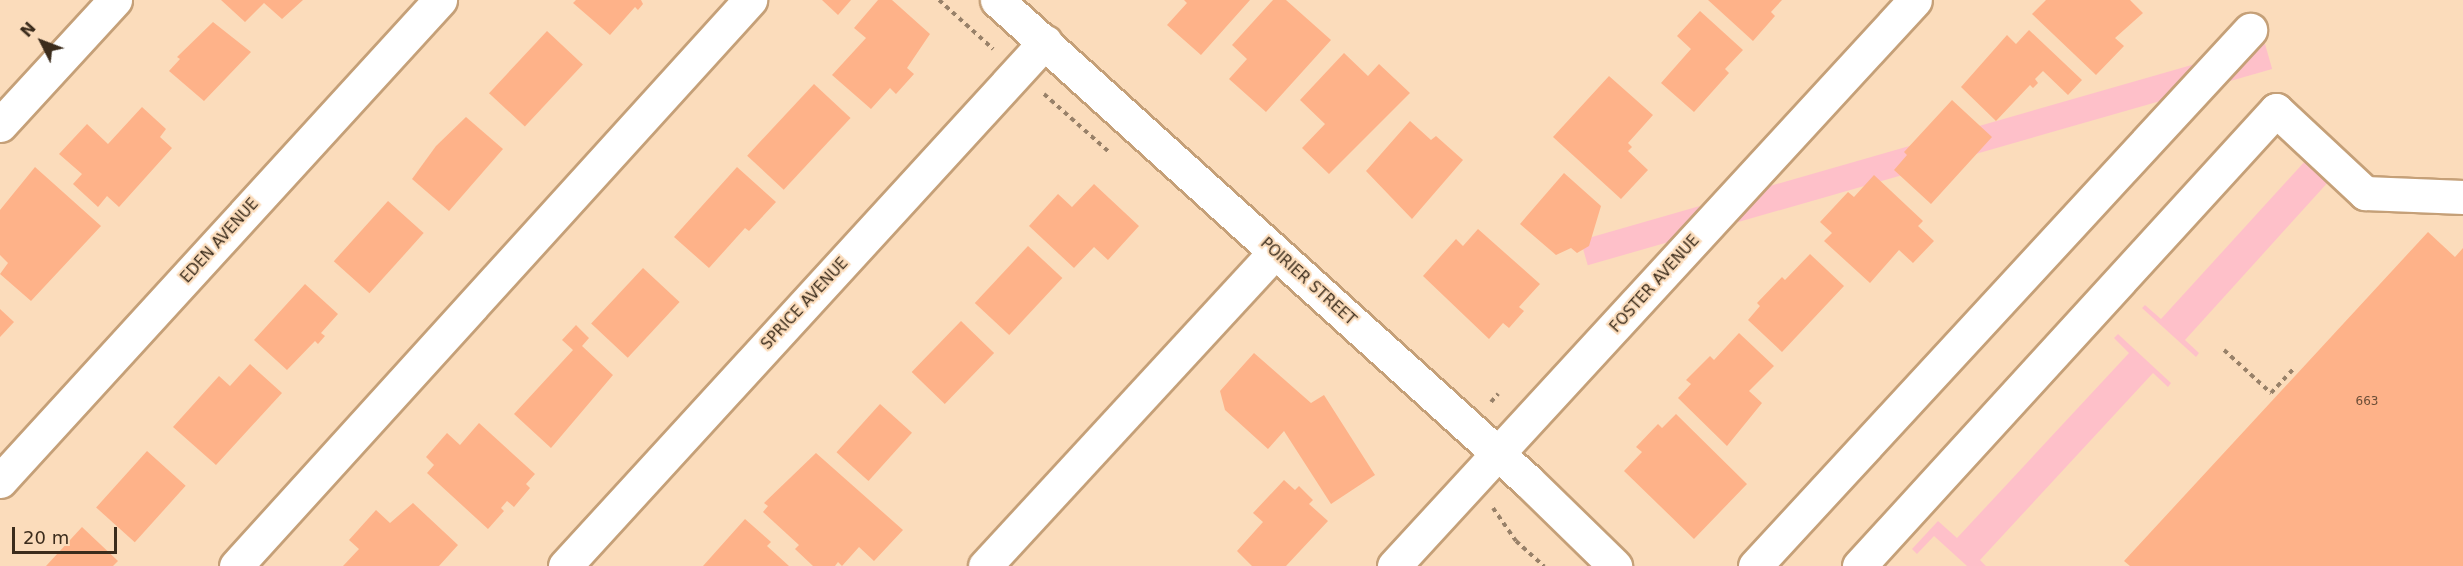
<!DOCTYPE html>
<html>
<head>
<meta charset="utf-8">
<style>
  body { margin:0 }
  #map { position:relative; width:2463px; height:566px; overflow:hidden; background:#fbdcbb; font-family:"DejaVu Sans",sans-serif }
  div>[style] { position:absolute }
  .green>* { inset:0; background:#fec0c9; transform-origin:0 0 }
  .building>* { inset:0; background:#feb289; transform-origin:0 0 }
  .path>* { height:4px; margin-top:-2px; transform-origin:0; background:repeating-linear-gradient(90deg,#988169 0 4.5px,transparent 0 9px) }
  .roads { filter:drop-shadow(2px 0 #c5a078) drop-shadow(-2px 0 #c5a078) drop-shadow(0 2px #c5a078) drop-shadow(0 -2px #c5a078) }
  .minor>* { height:33px; margin:-16.5px; padding:0 16.5px; transform-origin:16.5px; border-radius:16.5px; background:#fff }
  span { translate:-50% -50%; white-space:nowrap; text-align:center; line-height:1.15; -webkit-text-stroke:4.5px #fbdcbb; paint-order:stroke }
  .number-label { font-size:12px; color:#6c4e37 }
  .number-label span { -webkit-text-stroke-width:0 }
  .street-label { font-size:15px; color:#3b2c1c }
  .north { position:absolute; left:12px; top:12px; width:60px; height:60px; -webkit-text-stroke:4px #fbdcbb; paint-order:stroke; rotate:312deg; font-size:16px; font-weight:700; line-height:24px; text-align:center; color:#3b2c1c }
  .north::after { content:''; display:block; margin:auto; width:21px; height:27px; background:#3b2c1c; clip-path:polygon(50% 0,100% 100%,50% 72%,0 100%) }
  .scale { position:absolute; left:12px; top:527px; width:105px; height:27px; box-sizing:border-box; border:3px solid #3b2c1c; border-top:0; padding-left:8px; font-size:18px; line-height:21px; white-space:nowrap; color:#3b2c1c; -webkit-text-stroke:4px #fbdcbb; paint-order:stroke }
</style>
</head>
<body>
<div id="map">
  <div class="green">
    <div style="left:2265px;top:44px;width:26px;height:712px;rotate:74deg"></div>
    <div style="clip-path:polygon(2307px 159px,2330px 180px,2185px 340px,2199px 353px,2196px 357px,2142px 308px,2145px 305px,2161px 319px)"></div>
    <div style="clip-path:polygon(2118px 334px,2171px 383px,2168px 387px,2153px 373px,1980px 560px,1986px 566px,1967px 566px,1934px 536px,1917px 554px,1912px 549px,1938px 521px,1957px 538px,2129px 353px,2114px 338px)"></div>
  </div>
  <div class="building">
    <div style="clip-path:polygon(221px 0,303px 0,282px 19px,264px 3px,245px 22px)"></div>
    <div style="clip-path:polygon(576px 0,641px 0,643px 4px,638px 10px,635px 7px,610px 35px,573px 3px)"></div>
    <div style="clip-path:polygon(822px 0,851px 0,838px 15px)"></div>
    <div style="clip-path:polygon(878px 0,892px 0,930px 34px,907px 68px,914px 74px,896px 94px,890px 88px,871px 109px,832px 75px,866px 38px,854px 28px)"></div>
    <div style="clip-path:polygon(1184px 0,1250px 0,1201px 55px,1167px 25px,1187px 3px)"></div>
    <div style="clip-path:polygon(1273px 0,1286px 0,1331px 40px,1266px 112px,1229px 79px,1247px 59px,1232px 45px)"></div>
    <div style="clip-path:polygon(1708px 0,1782px 0,1771px 12px,1775px 16px,1753px 41px)"></div>
    <div style="clip-path:polygon(2046px 0,2130px 0,2143px 13px,2115px 38px,2124px 46px,2096px 75px,2032px 14px)"></div>
    <div style="clip-path:polygon(1700px 11px,1743px 50px,1725px 69px,1729px 73px,1694px 112px,1661px 83px,1691px 49px,1677px 36px)"></div>
    <div style="clip-path:polygon(213px 22px,251px 52px,204px 101px,169px 71px,180px 59px,177px 57px)"></div>
    <div style="clip-path:polygon(2029px 30px,2082px 80px,2068px 95px,2043px 71px,2035px 79px,2038px 83px,2033px 88px,2030px 85px,1996px 121px,1961px 87px,2007px 35px,2016px 44px)"></div>
    <div style="left:547px;top:31px;width:49px;height:85px;rotate:43deg"></div>
    <div style="clip-path:polygon(1344px 53px,1368px 76px,1379px 64px,1410px 93px,1329px 174px,1302px 148px,1325px 124px,1300px 100px)"></div>
    <div style="clip-path:polygon(1609px 76px,1653px 115px,1628px 143px,1632px 147px,1628px 151px,1648px 170px,1621px 199px,1553px 137px)"></div>
    <div style="left:814px;top:84px;width:50px;height:98px;rotate:43deg"></div>
    <div style="clip-path:polygon(1952px 100px,1992px 137px,1931px 204px,1894px 170px,1907px 155px,1904px 152px)"></div>
    <div style="clip-path:polygon(142px 107px,166px 129px,160px 137px,172px 148px,119px 207px,107px 196px,98px 207px,73px 184px,82px 174px,59px 154px,87px 124px,108px 144px)"></div>
    <div style="clip-path:polygon(466px 117px,503px 149px,449px 211px,412px 179px,436px 146px)"></div>
    <div style="clip-path:polygon(1410px 121px,1431px 140px,1436px 136px,1463px 160px,1412px 219px,1366px 171px)"></div>
    <div style="clip-path:polygon(35px 167px,101px 226px,31px 301px,0 274px,8px 263px,0 255px,0 210px)"></div>
    <div style="clip-path:polygon(737px 167px,776px 202px,749px 231px,745px 228px,709px 268px,674px 237px)"></div>
    <div style="clip-path:polygon(1564px 173px,1601px 206px,1589px 246px,1577px 253px,1571px 248px,1556px 255px,1520px 224px)"></div>
    <div style="clip-path:polygon(1874px 175px,1923px 221px,1918px 226px,1934px 241px,1913px 263px,1899px 250px,1870px 283px,1824px 241px,1832px 233px,1820px 222px,1848px 192px,1854px 197px)"></div>
    <div style="clip-path:polygon(1094px 184px,1139px 226px,1108px 260px,1094px 247px,1074px 268px,1029px 226px,1058px 194px,1072px 207px)"></div>
    <div style="left:388px;top:201px;width:48px;height:81px;rotate:42deg"></div>
    <div style="clip-path:polygon(1478px 229px,1540px 284px,1519px 307px,1524px 311px,1509px 328px,1503px 323px,1489px 339px,1423px 276px,1456px 239px,1463px 246px)"></div>
    <div style="clip-path:polygon(2428px 232px,2455px 257px,2463px 248px,2463px 566px,2130px 566px,2124px 561px)"></div>
    <div style="left:1028px;top:246px;width:47px;height:78px;rotate:43deg"></div>
    <div style="clip-path:polygon(1810px 254px,1844px 286px,1782px 352px,1748px 320px,1760px 306px,1757px 303px,1782px 277px,1785px 280px)"></div>
    <div style="left:643px;top:268px;width:50px;height:76px;rotate:43deg"></div>
    <div style="clip-path:polygon(305px 284px,338px 314px,321px 333px,325px 336px,318px 344px,315px 341px,287px 370px,254px 340px)"></div>
    <div style="clip-path:polygon(0 309px,14px 322px,0 337px)"></div>
    <div style="left:961px;top:321px;width:46px;height:71px;rotate:44deg"></div>
    <div style="clip-path:polygon(576px 325px,589px 338px,582px 346px,613px 375px,551px 448px,514px 414px,573px 350px,562px 340px)"></div>
    <div style="clip-path:polygon(1739px 333px,1774px 366px,1749px 391px,1762px 403px,1727px 446px,1678px 398px,1691px 384px,1686px 380px,1710px 356px,1714px 360px)"></div>
    <div style="clip-path:polygon(1254px 353px,1311px 403px,1324px 395px,1375px 475px,1331px 504px,1284px 431px,1268px 449px,1225px 410px,1220px 391px)"></div>
    <div style="clip-path:polygon(250px 364px,282px 393px,216px 465px,173px 427px,219px 376px,230px 386px)"></div>
    <div style="left:880px;top:404px;width:43px;height:65px;rotate:42deg"></div>
    <div style="clip-path:polygon(1676px 414px,1747px 484px,1694px 539px,1624px 471px,1642px 452px,1636px 447px,1658px 424px,1662px 428px)"></div>
    <div style="clip-path:polygon(479px 423px,535px 474px,526px 484px,530px 488px,514px 507px,507px 501px,501px 508px,504px 511px,488px 529px,427px 473px,434px 465px,426px 457px,447px 433px,460px 445px)"></div>
    <div style="left:147px;top:451px;width:52px;height:76px;rotate:42deg"></div>
    <div style="clip-path:polygon(816px 453px,903px 530px,874px 561px,859px 547px,842px 566px,838px 562px,835px 566px,813px 566px,795px 549px,799px 545px,763px 512px,768px 506px,764px 503px)"></div>
    <div style="clip-path:polygon(1284px 480px,1295px 490px,1299px 486px,1313px 500px,1309px 504px,1328px 521px,1286px 566px,1252px 566px,1237px 551px,1263px 522px,1253px 513px)"></div>
    <div style="clip-path:polygon(413px 503px,458px 545px,439px 566px,343px 566px,359px 549px,349px 540px,376px 510px,390px 523px)"></div>
    <div style="clip-path:polygon(745px 519px,771px 542px,767px 546px,789px 566px,703px 566px)"></div>
    <div style="clip-path:polygon(82px 527px,118px 561px,113px 566px,46px 566px)"></div>
  </div>
  <div class="path">
    <div style="left:939px;top:0;width:73px;rotate:42.2deg"></div>
    <div style="left:1044px;top:94px;width:86px;rotate:41.7deg"></div>
    <div style="left:2224px;top:350px;width:64px;rotate:42.5deg"></div>
    <div style="left:2271px;top:393px;width:34px;rotate:-47deg"></div>
    <div style="left:1491px;top:402px;width:11px;rotate:-49deg"></div>
    <div style="left:1493px;top:508px;width:40px;rotate:55.1deg"></div>
    <div style="left:1516px;top:541px;width:38px;rotate:42deg"></div>
  </div>
  <div class="roads">
    <div class="minor">
      <div style="left:997px;top:0;width:716px;rotate:42.17deg"></div>
      <div style="left:1528px;top:481px;width:122px;rotate:44.3deg"></div>
      <div style="left:0;top:125px;width:170px;rotate:-47.4deg"></div>
      <div style="left:0;top:481px;width:652px;rotate:-47.55deg"></div>
      <div style="left:236px;top:566px;width:765px;rotate:-47.76deg"></div>
      <div style="left:565px;top:566px;width:711px;rotate:-47.51deg"></div>
      <div style="left:985px;top:566px;width:427px;rotate:-47.3deg"></div>
      <div style="left:1394px;top:566px;width:769px;rotate:-47.37deg"></div>
      <div style="left:1755px;top:566px;width:730px;rotate:-47.28deg"></div>
      <div style="left:1859px;top:566px;width:618px;rotate:-47.56deg"></div>
      <div style="left:2276px;top:110px;width:122px;rotate:43deg"></div>
      <div style="left:2365px;top:193px;width:98px;rotate:2.3deg"></div>
    </div>
  </div>
  <div class="number-label">
    <span style="left:2367px;top:402px">663</span>
  </div>
  <div class="street-label">
    <span style="left:220px;top:241px;rotate:-48deg">EDEN AVENUE</span>
    <span style="left:1308px;top:282px;rotate:42deg">POIRIER STREET</span>
    <span style="left:1655px;top:284px;rotate:-48deg">FOSTER AVENUE</span>
    <span style="left:805px;top:304px;rotate:-47deg">SPRICE AVENUE</span>
  </div>
  <div class="north">N</div>
  <div class="scale">20 m</div>
</div>
</body>
</html>
